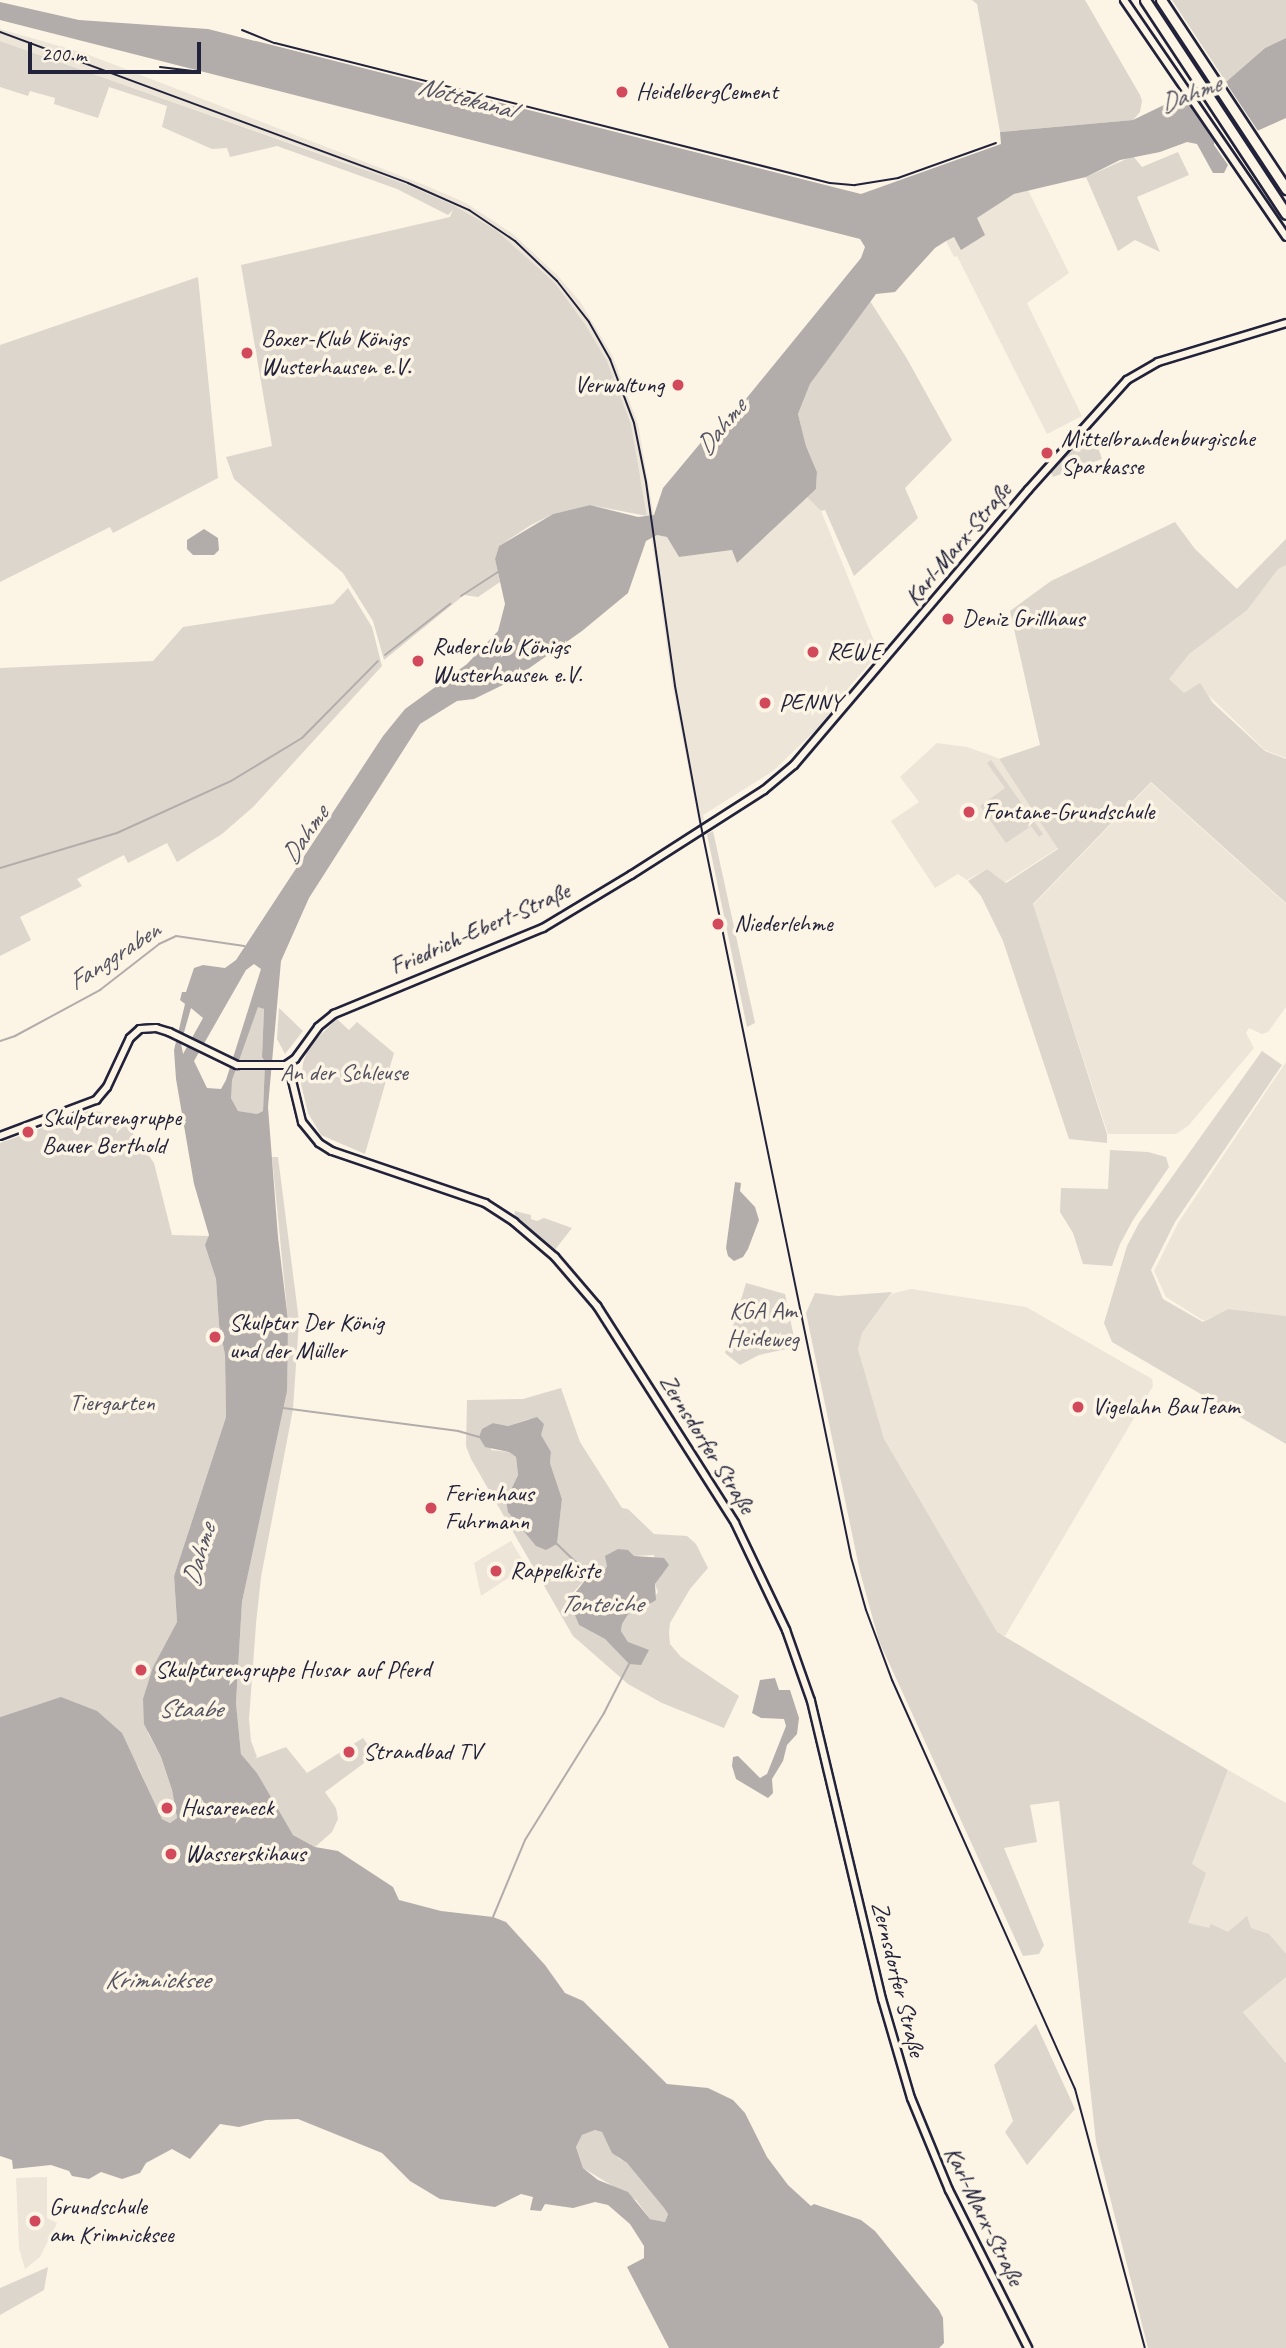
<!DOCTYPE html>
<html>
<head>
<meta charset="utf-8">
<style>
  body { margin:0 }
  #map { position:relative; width:1286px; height:2348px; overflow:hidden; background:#fcf5e5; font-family:Caveat,sans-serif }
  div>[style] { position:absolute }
  .built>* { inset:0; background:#ece5d8 }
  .green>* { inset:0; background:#dcd6cc }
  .water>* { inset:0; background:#b2adab }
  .pier>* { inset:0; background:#fcf5e5 }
  .stream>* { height:2px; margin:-1px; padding:0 1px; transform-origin:1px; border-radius:1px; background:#b2adab }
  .roads { filter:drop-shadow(2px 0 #22223b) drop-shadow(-2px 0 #22223b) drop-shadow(0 2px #22223b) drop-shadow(0 -2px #22223b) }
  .secondary>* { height:6px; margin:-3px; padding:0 3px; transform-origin:3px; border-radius:3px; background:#fcf5e5 }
  .highway>* { height:9px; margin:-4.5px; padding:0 4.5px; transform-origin:4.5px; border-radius:4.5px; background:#fcf5e5 }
  .rail>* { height:2px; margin:-1px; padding:0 1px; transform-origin:1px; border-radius:1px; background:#22223b }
  .dots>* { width:19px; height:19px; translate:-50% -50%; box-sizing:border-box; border:4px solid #fcf5e5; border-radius:50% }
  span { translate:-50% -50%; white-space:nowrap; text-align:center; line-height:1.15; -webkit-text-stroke:7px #fcf5e5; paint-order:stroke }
  .poi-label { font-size:24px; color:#22223b }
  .left { translate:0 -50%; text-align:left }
  .right { translate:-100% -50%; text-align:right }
  .street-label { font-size:24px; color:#22223b }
  .park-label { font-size:24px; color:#504f5f }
  .water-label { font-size:26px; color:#545362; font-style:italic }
  .scale { position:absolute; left:28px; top:42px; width:173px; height:32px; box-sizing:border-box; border:4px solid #22223b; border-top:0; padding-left:9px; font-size:21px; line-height:24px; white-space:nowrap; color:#22223b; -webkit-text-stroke:5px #fcf5e5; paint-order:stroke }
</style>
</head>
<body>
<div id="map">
  <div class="built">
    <div style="clip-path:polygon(0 29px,84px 53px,427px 186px,466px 203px,513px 234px,558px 276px,581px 303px,612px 355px,638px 424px,657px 535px,667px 537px,679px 557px,732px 550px,737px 563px,807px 497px,821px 511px,879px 653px,849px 687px,821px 725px,773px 771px,703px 815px,704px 820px,699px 823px,672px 683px,655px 560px,631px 424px,607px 361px,585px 324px,555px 283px,496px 230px,455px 206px,344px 162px,0 41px)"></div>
    <div style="clip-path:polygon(1028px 190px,1069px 273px,1027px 303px,1082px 416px,1047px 434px,957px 256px,954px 257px,946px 241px,954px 237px,962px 250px,977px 218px,1014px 194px)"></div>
    <div style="clip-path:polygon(1286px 539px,1286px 758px,1265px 750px,1198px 685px,1185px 697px,1157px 670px)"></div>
    <div style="clip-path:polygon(937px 743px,967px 747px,998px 758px,1058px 848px,1005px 882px,987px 869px,967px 880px,958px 874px,935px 888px,891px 821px,919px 802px,900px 777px)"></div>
    <div style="clip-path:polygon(1151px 783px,1286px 904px,1286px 1007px,1268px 1032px,1262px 1034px,1249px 1028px,1246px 1033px,1254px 1048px,1188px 1126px,1176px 1134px,1108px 1134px,1033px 905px)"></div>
    <div style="clip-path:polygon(1286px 1062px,1286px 1316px,1228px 1309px,1204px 1321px,1166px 1297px,1154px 1271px,1178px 1223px)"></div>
    <div style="clip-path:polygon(911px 1289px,1026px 1307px,1152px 1379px,1153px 1386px,1005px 1636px,997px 1633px,884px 1440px,858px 1349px,862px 1333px,891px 1294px)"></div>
    <div style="clip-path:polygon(511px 1541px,526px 1566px,481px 1596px,474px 1563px)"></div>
    <div style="clip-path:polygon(1228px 1770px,1286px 1803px,1286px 2063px,1169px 1923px)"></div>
    <div style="clip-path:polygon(47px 2177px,47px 2218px,57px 2223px,40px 2257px,25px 2269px,19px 2248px,16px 2178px)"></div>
  </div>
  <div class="green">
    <div style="clip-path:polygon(972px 0,1085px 0,1140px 95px,1142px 101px,1140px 112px,1133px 120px,1000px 132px,977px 4px)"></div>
    <div style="clip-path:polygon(1172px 0,1286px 0,1286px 38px,1265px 48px,1226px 82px)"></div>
    <div style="clip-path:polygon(0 41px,407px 185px,455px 206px,496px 230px,555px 283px,585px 324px,607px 361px,631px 424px,647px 516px,590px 505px,553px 514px,531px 525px,499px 546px,495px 559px,500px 582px,478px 597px,464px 595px,384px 660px,373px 621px,343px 573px,234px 479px,226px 457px,272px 446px,241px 265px,450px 217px,453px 210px,448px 215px,397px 189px,277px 146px,230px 157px,227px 148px,212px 149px,162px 127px,167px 106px,109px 87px,98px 118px,54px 104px,55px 98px,30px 91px,28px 96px,0 87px)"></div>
    <div style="clip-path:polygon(1178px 152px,1189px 175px,1137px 197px,1160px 252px,1135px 240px,1118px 251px,1086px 177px,1133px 156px,1142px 167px)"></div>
    <div style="clip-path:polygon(198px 277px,218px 478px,113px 533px,110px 527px,0 582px,0 345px)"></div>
    <div style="clip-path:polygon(870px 301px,906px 357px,952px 440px,905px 488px,918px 518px,854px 576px,825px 510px,821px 511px,807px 497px,816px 489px,817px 472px,806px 446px,798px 414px,810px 384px)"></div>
    <div style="clip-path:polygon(1091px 427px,1102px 459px,1053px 477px,1051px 472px)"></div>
    <div style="clip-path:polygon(1175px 522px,1195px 549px,1237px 589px,1286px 539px,1286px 565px,1278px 569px,1247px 610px,1189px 654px,1169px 679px,1184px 693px,1200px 683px,1213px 703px,1265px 751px,1286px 759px,1286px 903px,1151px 782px,1033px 904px,1107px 1134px,1107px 1143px,1069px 1139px,1003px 941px,981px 896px,968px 881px,987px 869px,1006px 883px,1058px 849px,999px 759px,1040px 745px,1010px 611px,1051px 581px)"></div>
    <div style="clip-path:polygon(348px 588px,372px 627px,382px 666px,253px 807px,222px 834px,177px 862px,167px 843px,128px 863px,124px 855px,77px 879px,82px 886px,20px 917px,31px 940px,0 956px,0 668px,153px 661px,183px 627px,333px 604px)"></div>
    <div style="clip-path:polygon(991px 760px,1043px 834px,1039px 837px,1031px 826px,1006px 843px,980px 806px,1005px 788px,987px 763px)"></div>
    <div style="clip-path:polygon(713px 831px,755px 1023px,747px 1027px,707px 834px)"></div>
    <div style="clip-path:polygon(258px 1006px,264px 1009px,262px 1057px,265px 1062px,263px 1111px,257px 1114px,238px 1111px,231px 1098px,231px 1081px)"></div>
    <div style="clip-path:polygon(279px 1008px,303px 1031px,285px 1054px,277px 1039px)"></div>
    <div style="clip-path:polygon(337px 1019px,349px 1030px,357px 1022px,394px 1053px,365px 1154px,321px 1135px,308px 1113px,301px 1084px,303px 1063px,309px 1046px)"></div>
    <div style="clip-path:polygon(1262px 1051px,1282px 1065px,1175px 1222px,1151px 1270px,1163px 1299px,1203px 1322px,1228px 1309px,1286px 1316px,1286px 1444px,1112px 1342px,1104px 1323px,1127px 1246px,1139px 1223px)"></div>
    <div style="clip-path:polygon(91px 1110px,114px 1115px,132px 1132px,154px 1163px,172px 1235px,209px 1236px,206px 1245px,216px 1279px,219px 1325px,225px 1355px,226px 1417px,174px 1576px,177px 1622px,153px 1667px,148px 1733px,161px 1757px,172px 1790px,177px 1818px,170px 1823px,162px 1819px,156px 1808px,138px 1766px,43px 1703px,0 1717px,0 1143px)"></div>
    <div style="clip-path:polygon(1110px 1150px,1148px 1152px,1166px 1157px,1169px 1167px,1133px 1220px,1120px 1244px,1112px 1266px,1083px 1264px,1073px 1233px,1060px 1212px,1061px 1188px,1108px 1189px)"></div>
    <div style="clip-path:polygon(272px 1157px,278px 1157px,299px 1321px,293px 1409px,261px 1577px,256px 1624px,249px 1719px,251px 1741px,257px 1757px,254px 1759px,286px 1747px,307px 1773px,363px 1738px,375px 1755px,325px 1792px,336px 1808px,338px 1819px,332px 1832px,315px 1847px,293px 1835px,286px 1826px,257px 1773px,241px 1754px,236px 1703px,242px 1602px,264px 1492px,288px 1320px)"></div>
    <div style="clip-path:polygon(515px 1211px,531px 1215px,531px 1219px,537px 1221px,544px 1218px,572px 1228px,554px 1251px,514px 1217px)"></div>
    <div style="clip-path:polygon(746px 1283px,785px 1294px,796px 1347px,759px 1355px,740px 1365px,725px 1353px)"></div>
    <div style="clip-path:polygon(892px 1292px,862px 1333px,858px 1349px,884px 1439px,997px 1632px,1228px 1770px,1192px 1864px,1206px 1873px,1188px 1923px,1209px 1928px,1211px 1924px,1228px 1932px,1247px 1916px,1251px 1928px,1269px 1934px,1286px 1954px,1286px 1977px,1243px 2012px,1286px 2063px,1286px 2348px,1148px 2348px,1096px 2142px,1059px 1801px,1030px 1805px,1037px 1842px,1004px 1848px,1044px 1945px,1039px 1954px,1023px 1956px,879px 1641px,860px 1572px,806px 1313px,815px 1293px,838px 1296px)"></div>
    <div style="clip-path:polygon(evenodd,561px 1388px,580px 1442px,622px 1508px,628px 1509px,654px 1534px,687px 1536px,696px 1544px,708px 1568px,690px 1589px,670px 1623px,669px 1633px,670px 1644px,681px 1657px,739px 1696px,724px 1728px,662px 1703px,628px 1684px,573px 1636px,471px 1459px,466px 1446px,467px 1400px,523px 1399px,561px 1388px,529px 1419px,551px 1452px,550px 1463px,562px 1499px,557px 1544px,523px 1529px,514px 1521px,506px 1499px,518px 1475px,516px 1457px,509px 1452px,491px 1450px,493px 1423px,508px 1426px,529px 1419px,561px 1388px,654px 1555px,659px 1576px,655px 1584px,658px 1592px,649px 1606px,631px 1610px,622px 1624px,621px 1631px,628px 1642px,629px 1664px,605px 1639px,579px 1625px,569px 1601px,570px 1596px,589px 1575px,602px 1575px,607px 1566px,634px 1556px,654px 1555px)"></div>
    <div style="clip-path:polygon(1036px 2024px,1075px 2109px,1027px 2165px,1005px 2132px,1013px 2121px,994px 2065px)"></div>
    <div style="clip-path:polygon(595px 2130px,602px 2132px,618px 2158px,627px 2163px,664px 2208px,668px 2214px,665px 2222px,650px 2219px,636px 2200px,583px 2168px,576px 2147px,582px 2135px)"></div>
    <div style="clip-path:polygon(48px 2267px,44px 2290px,0 2315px,0 2288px)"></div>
  </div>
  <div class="water">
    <div style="clip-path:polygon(evenodd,0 2px,79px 20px,208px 29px,861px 194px,1001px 144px,1000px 132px,1133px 120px,1168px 103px,1198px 97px,1226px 82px,1265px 48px,1286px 38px,1286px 118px,1257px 131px,1247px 116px,1216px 129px,1214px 145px,1228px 165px,1224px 173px,1213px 173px,1197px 144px,1187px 142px,1160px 152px,1120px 160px,1086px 177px,1014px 194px,977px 218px,985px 235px,961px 250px,954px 237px,946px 241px,935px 248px,895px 292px,876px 294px,810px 384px,798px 414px,806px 446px,817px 472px,816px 489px,737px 563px,732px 550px,679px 557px,667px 537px,657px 535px,646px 541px,628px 593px,582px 631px,511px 681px,474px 699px,457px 701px,420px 724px,309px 898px,281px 961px,268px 1107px,278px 1237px,288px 1320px,287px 1391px,242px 1602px,236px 1703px,241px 1754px,257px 1773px,293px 1835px,315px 1847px,338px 1851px,393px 1887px,399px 1900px,441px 1911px,493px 1917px,506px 1922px,545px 1965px,565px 1993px,583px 2001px,667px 2084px,708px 2088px,733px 2100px,745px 2113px,767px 2157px,788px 2185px,811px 2206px,814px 2204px,861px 2220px,875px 2231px,939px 2310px,943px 2318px,944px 2343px,939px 2348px,669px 2348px,627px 2267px,644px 2258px,644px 2246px,630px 2224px,608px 2205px,595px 2202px,573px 2208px,545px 2204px,541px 2211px,530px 2210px,533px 2197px,521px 2194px,495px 2207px,440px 2199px,410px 2181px,382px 2153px,298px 2119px,266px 2120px,239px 2127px,220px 2124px,190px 2159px,172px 2149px,146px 2163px,140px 2173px,122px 2179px,101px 2172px,89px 2179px,72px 2176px,69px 2171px,51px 2165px,13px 2169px,12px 2160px,0 2156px,0 1717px,61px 1697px,97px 1711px,122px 1733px,162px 1819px,170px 1823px,177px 1818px,172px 1790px,161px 1757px,144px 1724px,143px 1699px,153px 1667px,177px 1622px,174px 1576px,226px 1417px,225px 1355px,219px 1325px,216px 1279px,205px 1245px,209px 1235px,194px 1184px,176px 1079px,174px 1050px,185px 1004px,180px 1000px,182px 992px,186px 992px,194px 968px,203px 965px,225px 968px,236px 960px,383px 736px,405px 709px,467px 664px,498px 631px,505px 604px,495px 559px,499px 546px,553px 514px,590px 505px,638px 517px,654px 515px,663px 488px,708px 434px,714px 438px,861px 258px,865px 247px,860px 239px,0 20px,0 2px,254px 964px,261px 969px,226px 1080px,221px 1089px,207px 1088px,194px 1061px,246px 970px,254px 964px,0 2px,258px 1007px,264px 1009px,262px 1057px,265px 1062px,263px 1111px,257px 1114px,238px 1111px,231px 1098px,232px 1080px,258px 1007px,0 2px,191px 1008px,203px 1018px,183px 1054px,181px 1043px,191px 1008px,0 2px,595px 2130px,602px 2132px,612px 2153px,627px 2163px,664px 2208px,668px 2214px,665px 2222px,650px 2219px,628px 2192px,598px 2180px,583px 2168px,576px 2147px,582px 2135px,595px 2130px)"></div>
    <div style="clip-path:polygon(204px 529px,218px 538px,219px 550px,214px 555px,193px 555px,187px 549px,187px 540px)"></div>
    <div style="clip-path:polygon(735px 1182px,741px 1183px,740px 1191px,755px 1207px,759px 1220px,748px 1249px,743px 1257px,734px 1261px,728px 1256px,726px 1248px)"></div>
    <div style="clip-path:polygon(537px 1417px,544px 1424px,541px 1435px,551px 1452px,550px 1463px,562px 1499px,557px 1544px,546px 1550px,536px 1546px,508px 1512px,506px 1500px,518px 1475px,516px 1457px,509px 1452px,485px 1447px,479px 1437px,482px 1429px,493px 1423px,508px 1426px)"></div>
    <div style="clip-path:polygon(618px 1549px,628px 1550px,634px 1556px,664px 1558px,669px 1565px,655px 1584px,656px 1600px,640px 1610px,631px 1610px,622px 1624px,621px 1631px,628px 1642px,649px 1650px,641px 1665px,629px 1664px,605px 1639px,579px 1625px,569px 1601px,589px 1575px,602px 1575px,607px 1566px,605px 1556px)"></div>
    <div style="clip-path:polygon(775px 1678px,779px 1690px,790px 1690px,799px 1718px,797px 1734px,787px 1745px,783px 1761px,772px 1779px,773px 1793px,768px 1798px,736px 1779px,732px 1766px,733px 1757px,738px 1756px,760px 1778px,767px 1774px,786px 1726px,784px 1719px,761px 1718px,752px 1713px,760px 1680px)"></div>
  </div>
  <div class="pier">
    <div style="clip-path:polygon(1224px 80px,1260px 134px,1255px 133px,1245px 120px,1219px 132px,1218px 144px,1231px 167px,1185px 97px,1197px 94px)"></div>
  </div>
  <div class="stream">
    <div style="left:461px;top:596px;width:44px;rotate:-33deg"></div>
    <div style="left:385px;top:655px;width:83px;rotate:-38.1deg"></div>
    <div style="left:0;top:868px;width:122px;rotate:-16.7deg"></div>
    <div style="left:117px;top:833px;width:125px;rotate:-24.5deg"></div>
    <div style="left:231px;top:781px;width:83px;rotate:-31.2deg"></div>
    <div style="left:302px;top:738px;width:108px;rotate:-45.4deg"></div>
    <div style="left:0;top:1041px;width:16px;rotate:-18deg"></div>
    <div style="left:15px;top:1036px;width:97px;rotate:-28.4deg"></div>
    <div style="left:100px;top:990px;width:75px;rotate:-37.9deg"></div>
    <div style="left:159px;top:944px;width:19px;rotate:-25deg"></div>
    <div style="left:176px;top:936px;width:69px;rotate:8.4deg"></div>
    <div style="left:283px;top:1408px;width:177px;rotate:7.5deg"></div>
    <div style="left:458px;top:1431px;width:22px;rotate:16deg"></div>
    <div style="left:557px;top:1544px;width:45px;rotate:44.1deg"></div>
    <div style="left:493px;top:1917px;width:83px;rotate:-67.4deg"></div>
    <div style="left:525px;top:1840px;width:150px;rotate:-58.1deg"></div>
    <div style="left:604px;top:1713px;width:55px;rotate:-63deg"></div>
  </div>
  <div class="roads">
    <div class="secondary">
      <div style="left:1124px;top:0;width:287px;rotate:55.6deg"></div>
      <div style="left:288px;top:1064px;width:60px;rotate:76.4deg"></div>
      <div style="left:302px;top:1122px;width:27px;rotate:51deg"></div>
      <div style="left:319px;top:1143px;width:15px;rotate:32deg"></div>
      <div style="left:332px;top:1151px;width:162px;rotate:18.8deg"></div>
      <div style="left:485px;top:1203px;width:35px;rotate:33deg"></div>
      <div style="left:514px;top:1222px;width:54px;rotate:40.5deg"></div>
      <div style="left:555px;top:1257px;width:65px;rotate:49.4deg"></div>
      <div style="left:597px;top:1306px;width:257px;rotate:57.5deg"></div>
      <div style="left:735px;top:1523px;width:119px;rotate:64.5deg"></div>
      <div style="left:786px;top:1630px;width:75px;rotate:70.6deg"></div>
      <div style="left:811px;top:1701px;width:306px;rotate:76.6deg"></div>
      <div style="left:882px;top:1999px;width:103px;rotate:73.7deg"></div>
      <div style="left:911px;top:2098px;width:100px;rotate:67.6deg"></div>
      <div style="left:949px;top:2190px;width:177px;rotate:63.4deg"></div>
      <div style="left:0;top:1136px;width:103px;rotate:-20.6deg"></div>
      <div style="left:96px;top:1100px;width:17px;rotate:-50deg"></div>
      <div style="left:107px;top:1087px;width:54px;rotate:-64.9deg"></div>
      <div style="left:130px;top:1038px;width:13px;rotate:-42deg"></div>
      <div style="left:140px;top:1029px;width:16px;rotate:-4deg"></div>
      <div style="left:156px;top:1028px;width:14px;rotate:17deg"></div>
      <div style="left:169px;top:1032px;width:76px;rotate:25.9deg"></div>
      <div style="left:237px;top:1065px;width:49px"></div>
      <div style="left:286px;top:1065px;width:11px;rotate:-34deg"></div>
      <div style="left:295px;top:1059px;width:39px;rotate:-54deg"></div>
      <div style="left:318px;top:1027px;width:21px;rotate:-39deg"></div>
      <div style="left:334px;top:1014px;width:226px;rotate:-22.4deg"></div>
      <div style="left:543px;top:928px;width:103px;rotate:-31.1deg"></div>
      <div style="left:631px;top:875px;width:158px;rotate:-32.6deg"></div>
      <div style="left:764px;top:790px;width:39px;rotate:-40deg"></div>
      <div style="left:794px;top:765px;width:361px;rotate:-49.6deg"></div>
      <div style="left:1028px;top:490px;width:148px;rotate:-48deg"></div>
      <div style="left:1127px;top:380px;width:36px;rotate:-30deg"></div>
      <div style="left:1158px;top:362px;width:134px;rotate:-16.9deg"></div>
    </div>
    <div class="highway">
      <div style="left:1145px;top:0;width:256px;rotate:56.6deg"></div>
      <div style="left:1161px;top:0;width:227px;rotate:56.5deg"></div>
    </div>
  </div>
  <div class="rail">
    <div style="left:242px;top:30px;width:35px;rotate:22deg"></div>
    <div style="left:275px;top:43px;width:572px;rotate:14.16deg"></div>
    <div style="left:830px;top:183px;width:25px;rotate:5deg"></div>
    <div style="left:855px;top:185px;width:44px;rotate:-9.2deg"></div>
    <div style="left:898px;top:178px;width:104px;rotate:-19.7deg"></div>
    <div style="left:0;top:32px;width:435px;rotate:20.3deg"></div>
    <div style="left:408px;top:183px;width:67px;rotate:23.9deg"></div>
    <div style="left:469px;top:210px;width:55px;rotate:34deg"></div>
    <div style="left:515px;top:241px;width:58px;rotate:43.6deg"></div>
    <div style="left:557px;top:281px;width:52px;rotate:52deg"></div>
    <div style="left:589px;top:322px;width:43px;rotate:60.4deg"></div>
    <div style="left:610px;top:359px;width:68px;rotate:69.4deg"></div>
    <div style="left:634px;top:423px;width:60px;rotate:78.5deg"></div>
    <div style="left:646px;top:482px;width:206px;rotate:81.9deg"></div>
    <div style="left:675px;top:686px;width:142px;rotate:79.5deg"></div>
    <div style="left:701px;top:826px;width:746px;rotate:78.4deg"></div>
    <div style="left:851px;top:1557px;width:55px;rotate:74.2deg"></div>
    <div style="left:866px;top:1610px;width:75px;rotate:69.6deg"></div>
    <div style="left:892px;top:1680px;width:448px;rotate:65.9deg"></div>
    <div style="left:1075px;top:2089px;width:268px;rotate:74.9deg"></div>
    <div style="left:160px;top:67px;width:33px;rotate:7deg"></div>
  </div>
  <div class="dots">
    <div style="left:622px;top:92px;background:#d1495b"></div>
    <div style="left:247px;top:353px;background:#d1495b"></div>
    <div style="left:678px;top:385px;background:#d1495b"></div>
    <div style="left:1047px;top:453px;background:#d1495b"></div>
    <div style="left:948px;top:619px;background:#d1495b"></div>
    <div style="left:813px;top:652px;background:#d1495b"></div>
    <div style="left:418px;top:661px;background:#d1495b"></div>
    <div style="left:765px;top:703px;background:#d1495b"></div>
    <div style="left:969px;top:812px;background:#d1495b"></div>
    <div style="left:718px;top:924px;background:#d1495b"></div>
    <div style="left:28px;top:1132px;background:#d1495b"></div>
    <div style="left:215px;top:1337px;background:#d1495b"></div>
    <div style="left:1078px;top:1407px;background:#d1495b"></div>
    <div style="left:431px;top:1508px;background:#d1495b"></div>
    <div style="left:496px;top:1571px;background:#d1495b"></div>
    <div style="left:141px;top:1670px;background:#d1495b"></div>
    <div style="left:349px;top:1752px;background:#d1495b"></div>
    <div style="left:167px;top:1808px;background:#d1495b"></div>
    <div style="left:171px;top:1854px;background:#d1495b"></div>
    <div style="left:35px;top:2221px;background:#d1495b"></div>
  </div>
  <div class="poi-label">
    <span class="left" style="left:636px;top:92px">HeidelbergCement</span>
    <span class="left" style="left:261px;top:353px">Boxer-Klub Königs<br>Wusterhausen e.V.</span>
    <span class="right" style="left:664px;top:385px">Verwaltung</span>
    <span class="left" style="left:1061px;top:453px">Mittelbrandenburgische<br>Sparkasse</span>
    <span class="left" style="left:962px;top:619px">Deniz Grillhaus</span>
    <span class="left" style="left:432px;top:661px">Ruderclub Königs<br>Wusterhausen e.V.</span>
    <span class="left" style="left:827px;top:652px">REWE</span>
    <span class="left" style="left:779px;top:703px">PENNY</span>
    <span class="left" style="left:983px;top:812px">Fontane-Grundschule</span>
    <span class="left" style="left:734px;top:924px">Niederlehme</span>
    <span class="left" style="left:42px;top:1132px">Skulpturengruppe<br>Bauer Berthold</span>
    <span class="left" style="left:229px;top:1337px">Skulptur Der König<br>und der Müller</span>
    <span class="left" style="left:1092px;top:1407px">Vigelahn BauTeam</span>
    <span class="left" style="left:445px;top:1508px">Ferienhaus<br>Fuhrmann</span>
    <span class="left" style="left:510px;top:1571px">Rappelkiste</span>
    <span class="left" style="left:155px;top:1670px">Skulpturengruppe Husar auf Pferd</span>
    <span class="left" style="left:363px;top:1752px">Strandbad TV</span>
    <span class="left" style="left:181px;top:1808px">Husareneck</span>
    <span class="left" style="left:185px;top:1854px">Wasserskihaus</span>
    <span class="left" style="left:49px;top:2221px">Grundschule<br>am Krimnicksee</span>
  </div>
  <div class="street-label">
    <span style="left:958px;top:544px;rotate:-50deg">Karl-Marx-Straße</span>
    <span style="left:480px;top:929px;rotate:-24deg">Friedrich-Ebert-Straße</span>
    <span style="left:707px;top:1444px;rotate:58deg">Zernsdorfer Straße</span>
    <span style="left:898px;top:1979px;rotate:76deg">Zernsdorfer Straße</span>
    <span style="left:984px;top:2216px;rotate:64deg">Karl-Marx-Straße</span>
  </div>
  <div class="park-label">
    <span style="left:344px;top:1073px">An der Schleuse</span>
    <span style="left:763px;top:1325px">KGA Am<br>Heideweg</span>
    <span style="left:112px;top:1403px">Tiergarten</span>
  </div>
  <div class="water-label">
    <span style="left:1190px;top:94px;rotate:-21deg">Dahme</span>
    <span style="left:466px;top:98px;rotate:15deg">Nottekanal</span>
    <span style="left:721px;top:427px;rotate:-51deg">Dahme</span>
    <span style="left:305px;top:835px;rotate:-56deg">Dahme</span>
    <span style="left:114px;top:956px;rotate:-33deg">Fanggraben</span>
    <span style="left:199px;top:1555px;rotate:-74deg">Dahme</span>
    <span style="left:601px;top:1604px">Tonteiche</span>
    <span style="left:190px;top:1709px">Staabe</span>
    <span style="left:157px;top:1980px">Krimnicksee</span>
  </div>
  <div class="scale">200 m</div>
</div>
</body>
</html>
